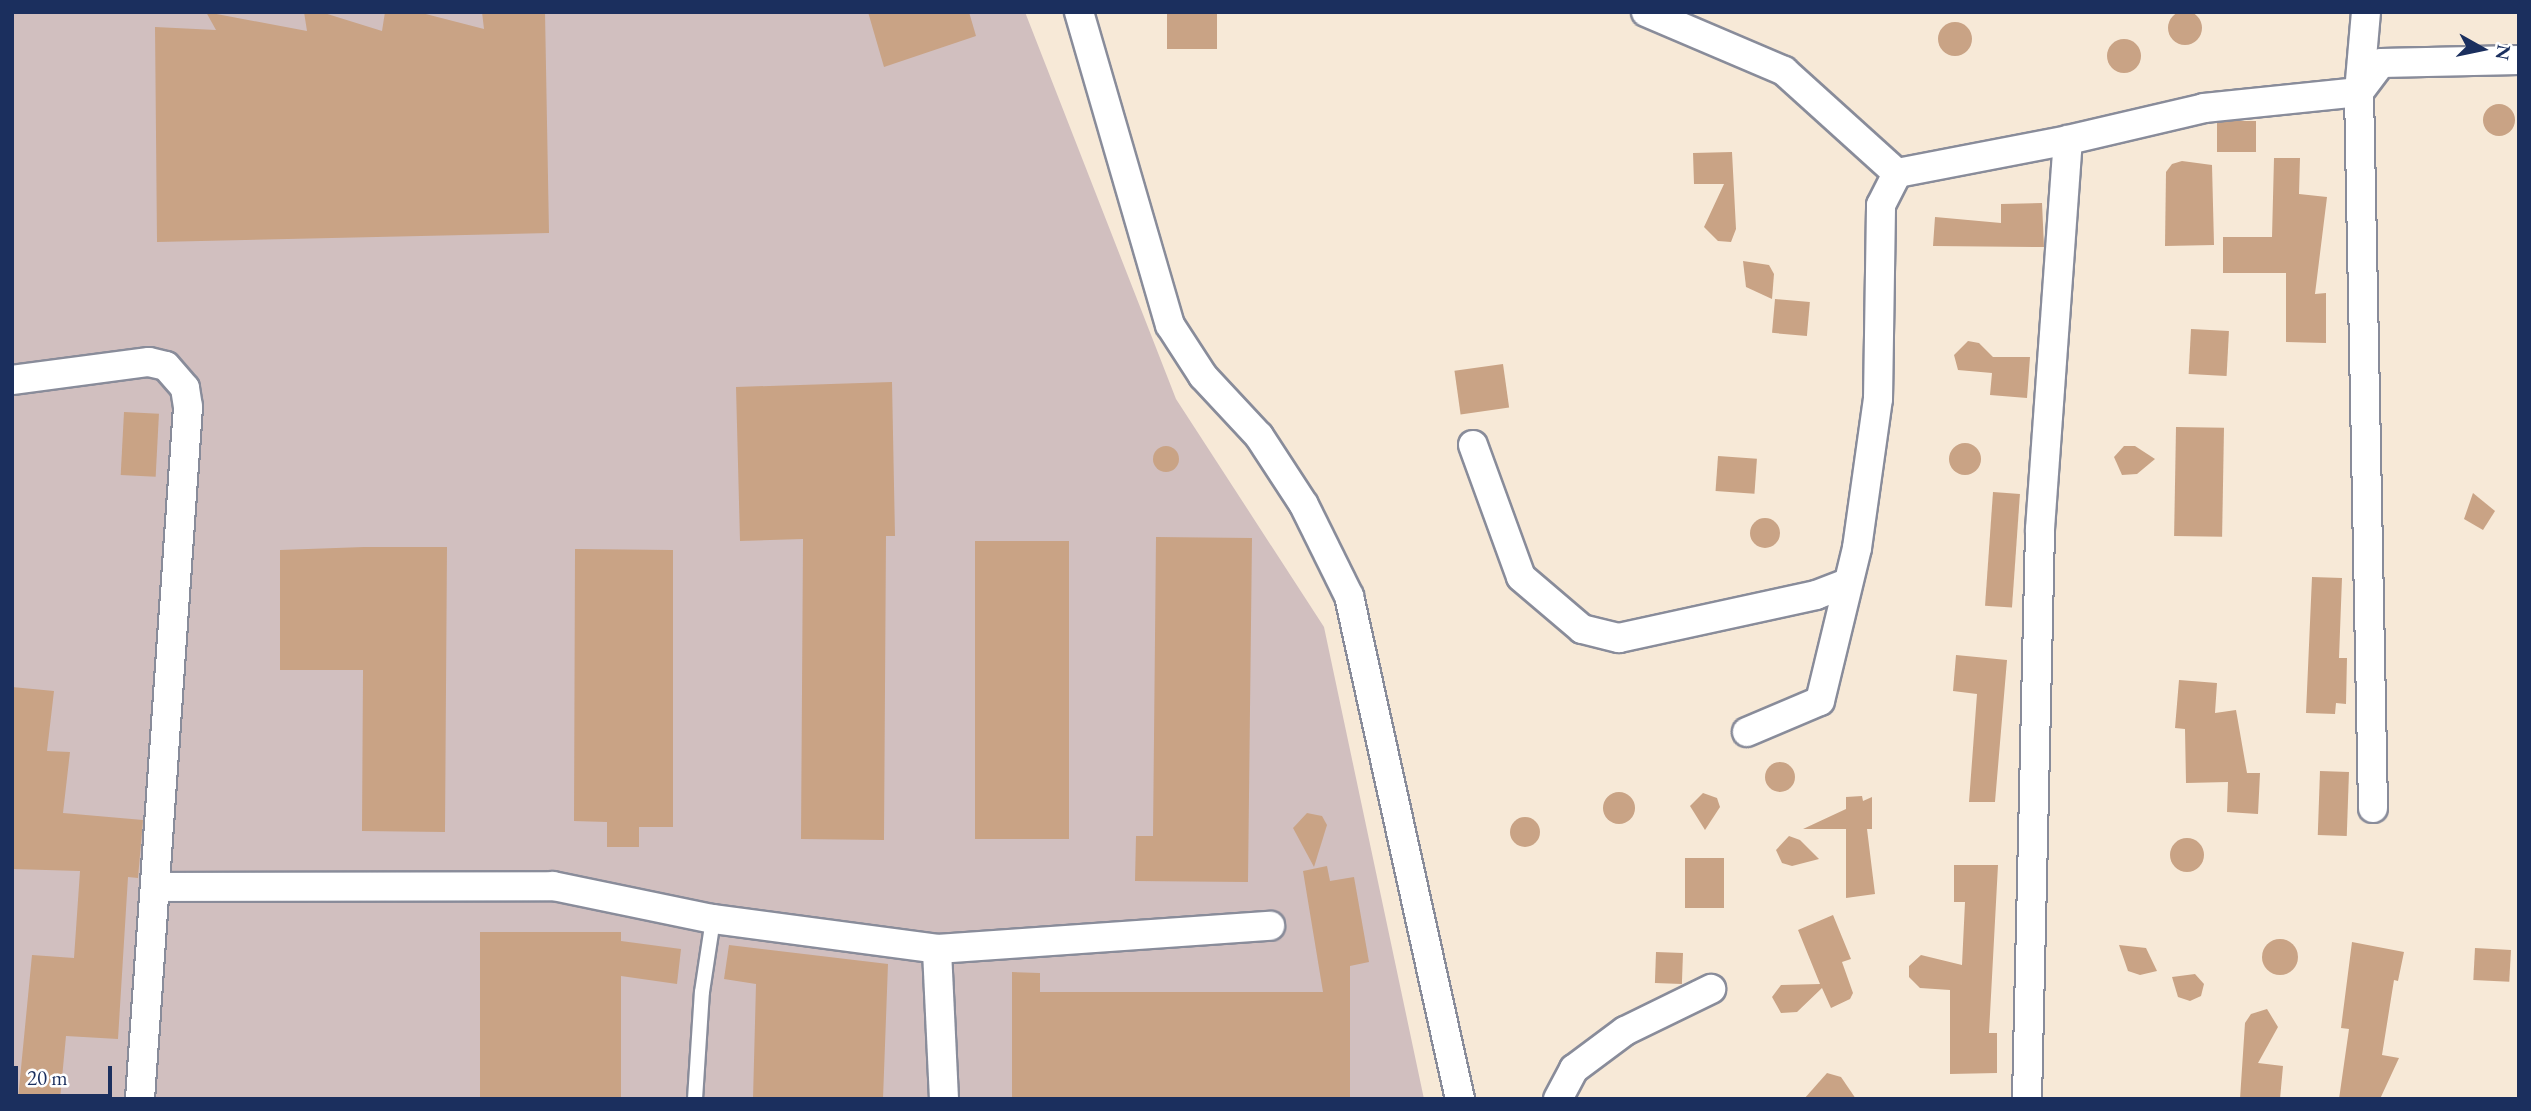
<!DOCTYPE html>
<html>
<head>
<meta charset="utf-8">
<style>
  body { margin:0 }
  #map { position:relative; width:2531px; height:1111px; overflow:hidden; background:#f7e9d7; font-family:"EB Garamond",serif }
  div>[style] { position:absolute }
  .industrial>* { inset:0; background:#d1bfbf }
  .building>* { inset:0; background:#c9a385; transform-origin:0 0 }
  .round { border-radius:50% }
  .roads { filter:drop-shadow(2px 0 #898c9a) drop-shadow(-2px 0 #898c9a) drop-shadow(0 2px #898c9a) drop-shadow(0 -2px #898c9a) }
  .service>* { height:14px; margin:-7px; padding:0 7px; transform-origin:7px; border-radius:7px; background:#fff }
  .minor>* { height:28px; margin:-14px; padding:0 14px; transform-origin:14px; border-radius:14px; background:#fff }
  span { translate:-50% -50%; white-space:nowrap; text-align:center; line-height:1.15; -webkit-text-stroke:7px #fff; paint-order:stroke }
  .frame { position:absolute; inset:0; border:14px solid #1b2f5e; pointer-events:none }
  .north { position:absolute; left:2447px; top:14px; width:70px; height:70px; -webkit-text-stroke:5px #fff; paint-order:stroke; rotate:99deg; font-size:19px; font-weight:700; line-height:28px; text-align:center; color:#1b2f5e }
  .north::after { content:''; display:block; margin:auto; width:24px; height:32px; background:#1b2f5e; clip-path:polygon(50% 0,100% 100%,50% 72%,0 100%) }
  .scale { position:absolute; left:14px; top:1066px; width:98px; height:32px; box-sizing:border-box; border:4px solid #1b2f5e; border-top:0; padding-left:9px; font-size:21px; line-height:24px; white-space:nowrap; color:#1b2f5e; -webkit-text-stroke:5px #fff; paint-order:stroke }
</style>
</head>
<body>
<div id="map">
  <div class="industrial">
    <div style="clip-path:polygon(12px 12px,1025px 12px,1176px 399px,1324px 627px,1424px 1099px,12px 1099px)"></div>
  </div>
  <div class="building">
    <div class="round" style="left:2168px;top:11px;width:34px;height:34px"></div>
    <div style="clip-path:polygon(206px 12px,307px 31px,304px 12px,321px 12px,382px 31px,385px 12px,418px 12px,484px 29px,482px 12px,545px 12px,549px 233px,157px 242px,155px 27px,216px 30px)"></div>
    <div style="clip-path:polygon(868px 12px,969px 12px,976px 36px,884px 67px)"></div>
    <div style="left:1167px;top:12px;width:50px;height:37px"></div>
    <div class="round" style="left:1938px;top:22px;width:34px;height:34px"></div>
    <div class="round" style="left:2107px;top:39px;width:34px;height:34px"></div>
    <div class="round" style="left:2483px;top:104px;width:32px;height:32px"></div>
    <div style="left:2256px;top:121px;width:31px;height:39px;rotate:90deg"></div>
    <div style="clip-path:polygon(1732px 152px,1736px 229px,1731px 242px,1718px 241px,1704px 227px,1724px 184px,1694px 184px,1693px 153px)"></div>
    <div style="clip-path:polygon(2274px 158px,2300px 158px,2299px 194px,2327px 197px,2315px 294px,2326px 293px,2326px 343px,2286px 342px,2286px 273px,2223px 273px,2223px 237px,2272px 237px)"></div>
    <div style="clip-path:polygon(2182px 161px,2212px 165px,2214px 245px,2165px 246px,2166px 172px,2172px 164px)"></div>
    <div style="clip-path:polygon(2042px 203px,2044px 247px,1933px 246px,1935px 217px,2001px 223px,2001px 204px)"></div>
    <div style="clip-path:polygon(1743px 261px,1769px 265px,1774px 274px,1772px 299px,1746px 287px)"></div>
    <div style="left:1775px;top:299px;width:35px;height:34px;rotate:5deg"></div>
    <div style="left:2191px;top:329px;width:38px;height:45px;rotate:3deg"></div>
    <div style="clip-path:polygon(1968px 341px,1979px 343px,1993px 357px,2030px 357px,2027px 398px,1990px 395px,1992px 373px,1958px 370px,1954px 355px)"></div>
    <div style="left:1503px;top:364px;width:44px;height:49px;rotate:82deg"></div>
    <div style="clip-path:polygon(892px 382px,895px 536px,886px 536px,884px 840px,801px 839px,803px 539px,740px 541px,736px 387px)"></div>
    <div style="left:124px;top:412px;width:35px;height:63px;rotate:3deg"></div>
    <div style="left:2176px;top:427px;width:48px;height:109px;rotate:1deg"></div>
    <div class="round" style="left:1949px;top:443px;width:32px;height:32px"></div>
    <div class="round" style="left:1153px;top:446px;width:26px;height:26px"></div>
    <div style="clip-path:polygon(2135px 446px,2155px 459px,2137px 474px,2122px 475px,2114px 457px,2124px 446px)"></div>
    <div style="left:1718px;top:456px;width:39px;height:35px;rotate:4deg"></div>
    <div style="left:1993px;top:492px;width:27px;height:114px;rotate:4deg"></div>
    <div style="clip-path:polygon(2473px 493px,2495px 511px,2483px 530px,2464px 519px)"></div>
    <div class="round" style="left:1750px;top:518px;width:30px;height:30px"></div>
    <div style="clip-path:polygon(1156px 537px,1252px 538px,1248px 882px,1135px 881px,1136px 836px,1153px 836px)"></div>
    <div style="left:975px;top:541px;width:94px;height:298px"></div>
    <div style="clip-path:polygon(364px 547px,447px 547px,445px 832px,362px 831px,363px 670px,280px 670px,280px 550px)"></div>
    <div style="clip-path:polygon(575px 549px,673px 550px,673px 827px,639px 827px,639px 847px,607px 847px,607px 822px,574px 821px)"></div>
    <div style="clip-path:polygon(2312px 577px,2342px 578px,2339px 658px,2347px 658px,2346px 704px,2336px 703px,2335px 714px,2306px 713px)"></div>
    <div style="clip-path:polygon(1956px 655px,2007px 660px,1995px 802px,1969px 802px,1977px 694px,1953px 691px)"></div>
    <div style="clip-path:polygon(2179px 680px,2217px 683px,2215px 713px,2236px 710px,2247px 773px,2260px 773px,2258px 814px,2227px 812px,2228px 782px,2186px 783px,2185px 729px,2175px 728px)"></div>
    <div style="clip-path:polygon(12px 687px,54px 691px,47px 751px,70px 752px,63px 813px,143px 820px,138px 878px,128px 877px,118px 1039px,66px 1036px,60px 1099px,18px 1099px,32px 955px,74px 958px,80px 871px,12px 869px)"></div>
    <div class="round" style="left:1765px;top:762px;width:30px;height:30px"></div>
    <div style="left:2320px;top:771px;width:29px;height:64px;rotate:2deg"></div>
    <div class="round" style="left:1603px;top:792px;width:32px;height:32px"></div>
    <div style="clip-path:polygon(1703px 793px,1717px 798px,1720px 807px,1705px 830px,1690px 806px)"></div>
    <div style="clip-path:polygon(1862px 796px,1863px 801px,1872px 797px,1872px 829px,1867px 829px,1875px 894px,1846px 898px,1846px 829px,1803px 829px,1846px 809px,1846px 797px)"></div>
    <div style="clip-path:polygon(1307px 813px,1322px 816px,1327px 825px,1314px 867px,1293px 828px)"></div>
    <div class="round" style="left:1510px;top:817px;width:30px;height:30px"></div>
    <div style="clip-path:polygon(1789px 836px,1800px 840px,1819px 859px,1792px 866px,1782px 863px,1776px 850px)"></div>
    <div class="round" style="left:2170px;top:838px;width:34px;height:34px"></div>
    <div style="left:1685px;top:858px;width:39px;height:50px"></div>
    <div style="clip-path:polygon(1954px 865px,1998px 865px,1989px 1033px,1997px 1033px,1997px 1073px,1950px 1074px,1950px 990px,1920px 988px,1909px 977px,1909px 966px,1921px 955px,1962px 965px,1965px 902px,1954px 902px)"></div>
    <div style="clip-path:polygon(1327px 866px,1330px 881px,1354px 877px,1369px 962px,1350px 966px,1350px 1099px,1012px 1099px,1012px 972px,1040px 973px,1040px 992px,1323px 992px,1303px 871px)"></div>
    <div style="clip-path:polygon(1833px 915px,1851px 959px,1842px 962px,1853px 993px,1850px 999px,1831px 1008px,1822px 988px,1797px 1012px,1781px 1013px,1772px 997px,1781px 985px,1820px 984px,1798px 930px)"></div>
    <div style="clip-path:polygon(480px 932px,621px 932px,621px 941px,681px 949px,677px 984px,621px 976px,621px 1099px,480px 1099px)"></div>
    <div class="round" style="left:2262px;top:939px;width:36px;height:36px"></div>
    <div style="clip-path:polygon(2352px 942px,2404px 952px,2398px 981px,2394px 980px,2382px 1055px,2399px 1058px,2380px 1099px,2339px 1099px,2349px 1029px,2341px 1028px)"></div>
    <div style="clip-path:polygon(729px 945px,888px 964px,883px 1099px,753px 1099px,756px 984px,724px 979px)"></div>
    <div style="clip-path:polygon(2119px 945px,2146px 948px,2157px 971px,2140px 975px,2128px 971px)"></div>
    <div style="left:2475px;top:948px;width:36px;height:32px;rotate:3deg"></div>
    <div style="left:1656px;top:952px;width:27px;height:31px;rotate:2deg"></div>
    <div style="clip-path:polygon(2195px 974px,2204px 984px,2201px 996px,2190px 1001px,2178px 997px,2172px 977px)"></div>
    <div style="clip-path:polygon(2267px 1009px,2278px 1027px,2258px 1063px,2283px 1066px,2280px 1099px,2240px 1099px,2245px 1023px,2251px 1014px)"></div>
    <div style="clip-path:polygon(1827px 1073px,1841px 1077px,1856px 1099px,1804px 1099px)"></div>
  </div>
  <div class="roads">
    <div class="service">
      <div style="left:695px;top:1099px;width:107px;rotate:-86.3deg"></div>
      <div style="left:702px;top:992px;width:74px;rotate:-81.4deg"></div>
    </div>
    <div class="minor">
      <div style="left:1079px;top:12px;width:326px;rotate:73.8deg"></div>
      <div style="left:1170px;top:325px;width:61px;rotate:57.1deg"></div>
      <div style="left:1203px;top:376px;width:82px;rotate:47deg"></div>
      <div style="left:1259px;top:436px;width:82px;rotate:56.9deg"></div>
      <div style="left:1304px;top:505px;width:102px;rotate:63.7deg"></div>
      <div style="left:1349px;top:596px;width:515px;rotate:77.56deg"></div>
      <div style="left:1646px;top:12px;width:150px;rotate:23.1deg"></div>
      <div style="left:1784px;top:71px;width:152px;rotate:42.1deg"></div>
      <div style="left:12px;top:380px;width:138px;rotate:-7.5deg"></div>
      <div style="left:149px;top:362px;width:17px;rotate:13deg"></div>
      <div style="left:166px;top:366px;width:29px;rotate:49deg"></div>
      <div style="left:185px;top:388px;width:19px;rotate:81deg"></div>
      <div style="left:188px;top:407px;width:694px;rotate:93.97deg"></div>
      <div style="left:1473px;top:445px;width:140px;rotate:70deg"></div>
      <div style="left:1521px;top:577px;width:80px;rotate:40.4deg"></div>
      <div style="left:1582px;top:629px;width:38px;rotate:14deg"></div>
      <div style="left:1619px;top:638px;width:202px;rotate:-12.3deg"></div>
      <div style="left:1816px;top:595px;width:34px;rotate:-21deg"></div>
      <div style="left:1747px;top:732px;width:79px;rotate:-23deg"></div>
      <div style="left:1820px;top:701px;width:157px;rotate:-76.4deg"></div>
      <div style="left:1857px;top:548px;width:150px;rotate:-82deg"></div>
      <div style="left:1878px;top:399px;width:194px;rotate:-89.1deg"></div>
      <div style="left:1881px;top:205px;width:36px;rotate:-63deg"></div>
      <div style="left:1897px;top:173px;width:174px;rotate:-10.9deg"></div>
      <div style="left:2373px;top:808px;width:716px;rotate:-91.12deg"></div>
      <div style="left:2359px;top:92px;width:36px;rotate:-53deg"></div>
      <div style="left:2381px;top:63px;width:138px;rotate:-1.2deg"></div>
      <div style="left:155px;top:887px;width:398px;rotate:-0.1deg"></div>
      <div style="left:553px;top:886px;width:163px;rotate:11.7deg"></div>
      <div style="left:713px;top:919px;width:226px;rotate:7.6deg"></div>
      <div style="left:944px;top:1099px;width:150px;rotate:-92.7deg"></div>
      <div style="left:937px;top:949px;width:334px;rotate:-4deg"></div>
      <div style="left:1558px;top:1099px;width:34px;rotate:-62deg"></div>
      <div style="left:1574px;top:1069px;width:64px;rotate:-36.7deg"></div>
      <div style="left:1625px;top:1031px;width:96px;rotate:-26deg"></div>
      <div style="left:2027px;top:1099px;width:570px;rotate:-88.69deg"></div>
      <div style="left:2040px;top:529px;width:390px;rotate:-85.9deg"></div>
      <div style="left:2068px;top:140px;width:140px;rotate:-13.2deg"></div>
      <div style="left:2204px;top:108px;width:156px;rotate:-5.9deg"></div>
      <div style="left:2359px;top:92px;width:80px;rotate:-85deg"></div>
    </div>
  </div>
  <div class="frame"></div>
  <div class="north">N</div>
  <div class="scale">20 m</div>
</div>
</body>
</html>
